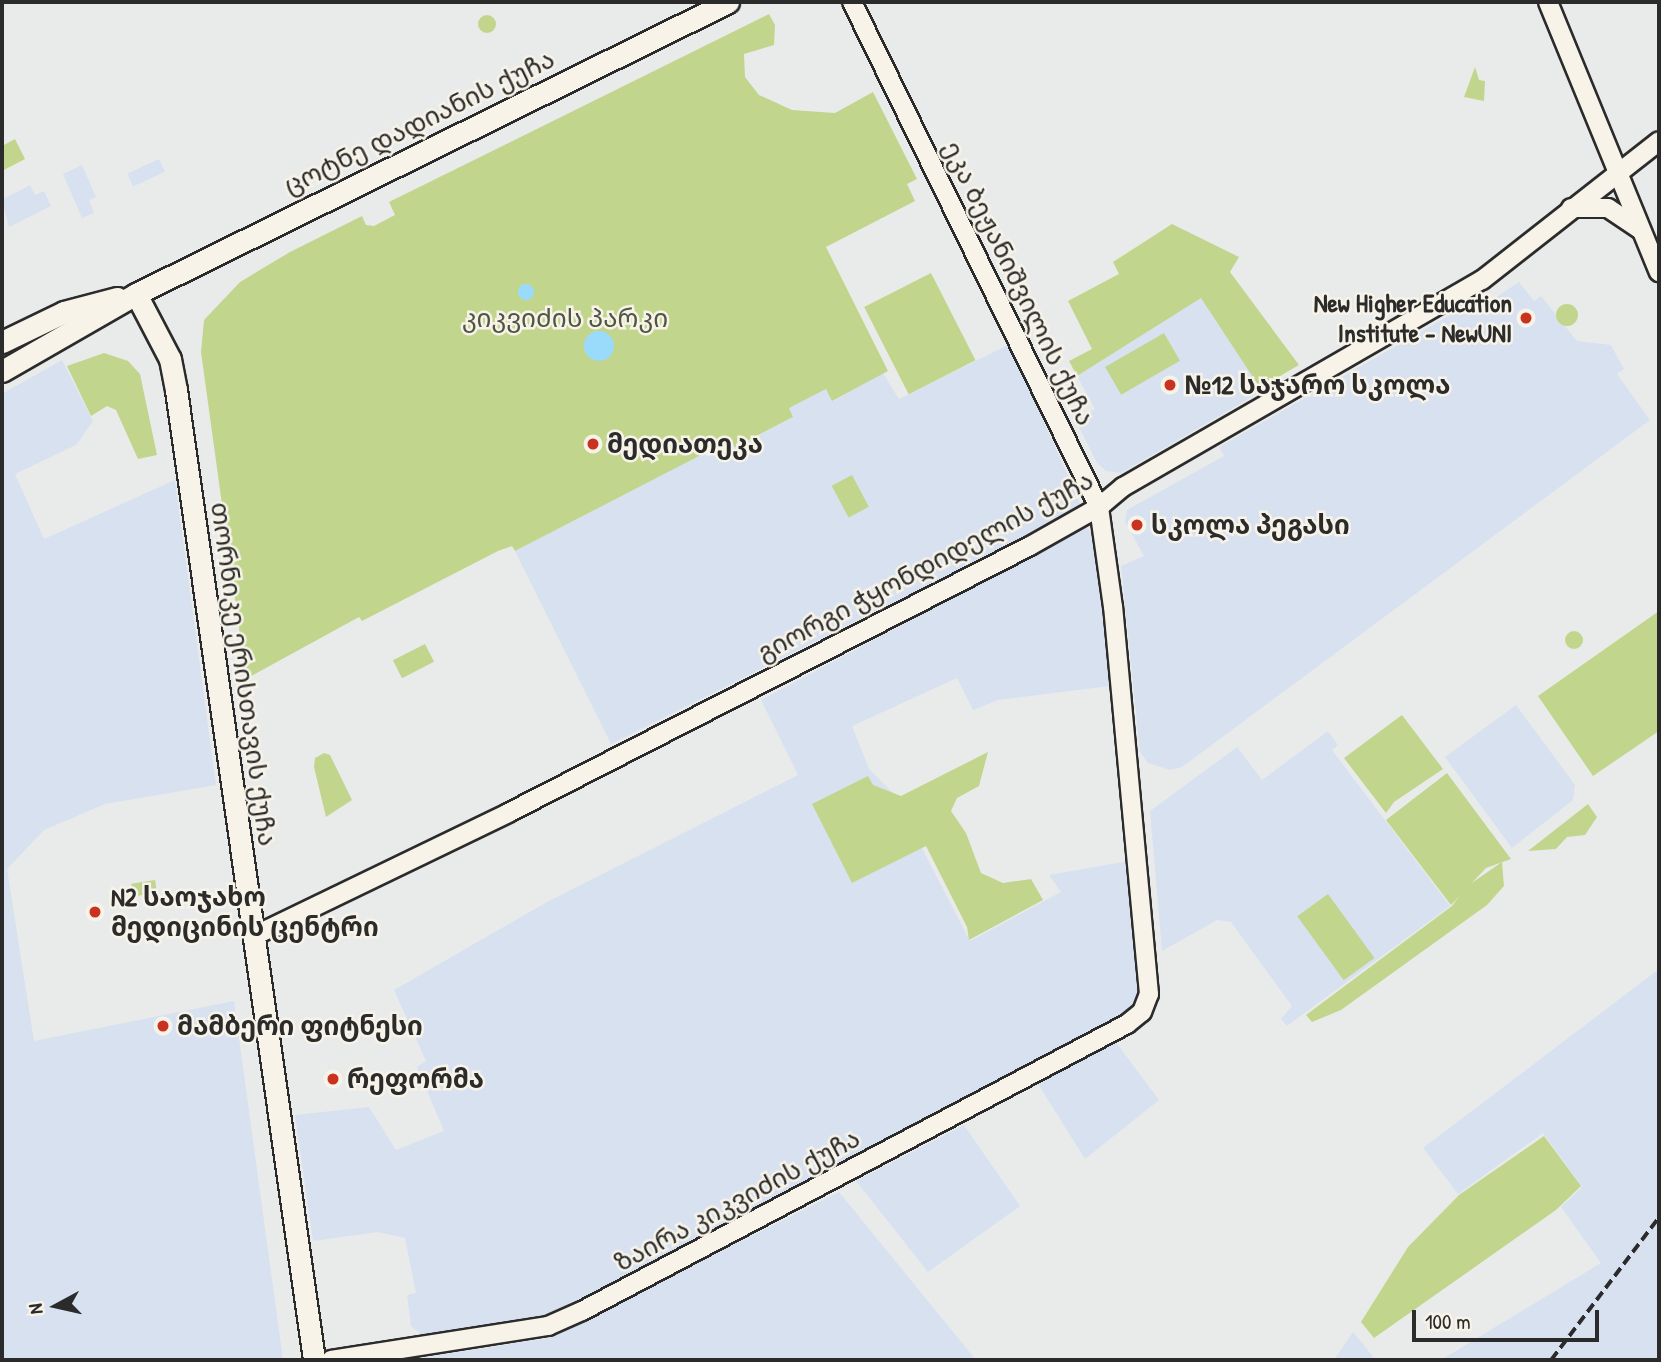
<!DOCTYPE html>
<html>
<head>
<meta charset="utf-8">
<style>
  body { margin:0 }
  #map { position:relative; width:1661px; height:1362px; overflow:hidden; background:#e9ebeb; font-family:"Patrick Hand","Noto Sans Georgian",sans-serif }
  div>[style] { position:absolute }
  .built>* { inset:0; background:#d8e1ef; transform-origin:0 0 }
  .green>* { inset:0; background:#c1d68c; transform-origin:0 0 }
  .round { border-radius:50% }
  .water>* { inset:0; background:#9adbfc }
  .roads { filter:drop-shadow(2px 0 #2b2b2b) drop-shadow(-2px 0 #2b2b2b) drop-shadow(0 2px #2b2b2b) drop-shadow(0 -2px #2b2b2b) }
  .minor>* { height:18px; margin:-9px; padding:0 9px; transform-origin:9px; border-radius:9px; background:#f7f3e8 }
  .major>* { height:21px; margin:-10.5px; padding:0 10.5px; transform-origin:10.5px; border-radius:10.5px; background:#f7f3e8 }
  .rail>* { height:3.5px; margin-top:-1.75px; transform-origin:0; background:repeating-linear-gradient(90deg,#2b2b2b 0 10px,transparent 0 15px) }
  .dots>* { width:19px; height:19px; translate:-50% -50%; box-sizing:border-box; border:4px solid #f7f3e8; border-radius:50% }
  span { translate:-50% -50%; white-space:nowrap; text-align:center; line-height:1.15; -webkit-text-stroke:5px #f7f3e8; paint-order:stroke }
  .street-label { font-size:26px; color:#2b2b2b }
  .poi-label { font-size:26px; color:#2b2b2b; font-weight:700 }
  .right { translate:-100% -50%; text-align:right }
  .left { translate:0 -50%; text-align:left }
  .park-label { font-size:26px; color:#505643 }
  .frame { position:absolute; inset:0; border:4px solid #2b2b2b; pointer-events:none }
  .north { position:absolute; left:21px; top:1271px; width:70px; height:70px; -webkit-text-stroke:5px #f7f3e8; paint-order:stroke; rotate:262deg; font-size:19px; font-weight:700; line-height:28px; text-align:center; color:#2b2b2b }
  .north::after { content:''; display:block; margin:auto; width:24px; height:32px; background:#2b2b2b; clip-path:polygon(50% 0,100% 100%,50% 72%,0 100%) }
  .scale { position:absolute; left:1412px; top:1310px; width:187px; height:32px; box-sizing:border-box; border:4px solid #2b2b2b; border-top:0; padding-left:9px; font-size:21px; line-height:24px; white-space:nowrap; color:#2b2b2b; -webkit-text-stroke:5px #f7f3e8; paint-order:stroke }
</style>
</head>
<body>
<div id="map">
  <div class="built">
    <div style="left:159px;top:159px;width:14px;height:35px;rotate:65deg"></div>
    <div style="clip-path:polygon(82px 165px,96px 197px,89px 200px,94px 213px,82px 218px,63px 174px)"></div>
    <div style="clip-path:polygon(30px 185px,35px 195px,44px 191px,51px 206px,9px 227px,2px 200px)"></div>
    <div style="clip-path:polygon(1519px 282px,1534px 301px,1541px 296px,1577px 341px,1611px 345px,1624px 369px,1617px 374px,1650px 420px,1182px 767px,1170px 770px,1148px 763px,1140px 752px,1121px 566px,1144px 556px,1125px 522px,1127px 510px,1224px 456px,1219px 447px,1480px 298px,1486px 304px)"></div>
    <div style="clip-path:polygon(1201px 297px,1262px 391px,1121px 473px,1106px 471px,1097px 463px,1075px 419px,1095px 409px,1077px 376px)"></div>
    <div style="clip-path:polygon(1010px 344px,1082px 508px,611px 744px,515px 551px,731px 439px,735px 447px,792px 418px,788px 408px,826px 389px,833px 401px,883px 373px,899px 399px)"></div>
    <div style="clip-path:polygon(62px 360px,93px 421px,76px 445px,15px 474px,44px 539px,175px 480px,216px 785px,105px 804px,44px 830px,7px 869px,34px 1041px,234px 1001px,283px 1360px,2px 1360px,2px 394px)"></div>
    <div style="clip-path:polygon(1086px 527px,1097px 537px,1110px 686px,998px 700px,973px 710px,957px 678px,852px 726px,869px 769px,894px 794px,970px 941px,1061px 892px,1049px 875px,1129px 861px,1140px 989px,1136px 1006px,570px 1311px,546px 1320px,425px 1337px,411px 1326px,407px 1295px,416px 1293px,405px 1238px,377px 1232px,313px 1241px,295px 1115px,369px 1107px,396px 1150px,444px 1131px,417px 1067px,426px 1061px,394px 990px,547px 902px,798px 775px,761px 700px)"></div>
    <div style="clip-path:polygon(1516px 705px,1575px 785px,1573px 800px,1512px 848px,1445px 757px)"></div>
    <div style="clip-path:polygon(1328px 731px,1338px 745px,1332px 750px,1450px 906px,1287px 1026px,1281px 1019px,1292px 1006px,1231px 922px,1217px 920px,1162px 951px,1150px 811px,1237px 747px,1262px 780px)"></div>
    <div style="clip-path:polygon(1659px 969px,1659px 1360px,1441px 1360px,1601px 1263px,1561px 1207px,1582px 1187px,1543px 1133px,1458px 1194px,1423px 1148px)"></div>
    <div style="clip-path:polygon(1115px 1041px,1159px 1100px,1085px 1159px,1038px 1084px)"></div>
    <div style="clip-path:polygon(964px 1125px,1020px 1206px,928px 1272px,856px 1181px)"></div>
    <div style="clip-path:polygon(839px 1192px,976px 1360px,409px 1360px,549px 1338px)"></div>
    <div style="clip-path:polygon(1353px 1332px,1367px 1349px,1375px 1360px,1334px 1360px)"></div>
  </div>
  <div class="green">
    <div style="clip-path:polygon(769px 14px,775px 25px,774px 45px,744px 54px,745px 77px,759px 95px,792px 110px,835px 113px,873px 92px,917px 179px,907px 184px,915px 201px,826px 247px,888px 371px,832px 401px,826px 389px,789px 408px,793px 417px,735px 447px,730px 440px,515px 551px,512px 546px,498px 551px,362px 621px,359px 617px,246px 679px,201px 352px,204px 320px,240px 282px,290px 252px,362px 216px,366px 225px,374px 226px,395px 215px,389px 202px)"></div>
    <div class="round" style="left:478px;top:15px;width:18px;height:18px"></div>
    <div style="clip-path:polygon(1475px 67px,1479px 80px,1485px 81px,1484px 101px,1464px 97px)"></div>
    <div style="clip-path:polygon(15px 139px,25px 159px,2px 171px,2px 146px)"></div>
    <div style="clip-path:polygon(1172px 224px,1239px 257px,1230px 272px,1299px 365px,1260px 388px,1201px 298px,1077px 376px,1069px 361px,1092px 349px,1068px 301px,1119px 274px,1113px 262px)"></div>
    <div style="left:931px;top:273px;width:98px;height:75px;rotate:63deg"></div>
    <div class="round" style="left:1556px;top:304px;width:22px;height:22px"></div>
    <div style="left:1164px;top:333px;width:32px;height:68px;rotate:60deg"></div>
    <div style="clip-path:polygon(104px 353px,128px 361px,140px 374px,157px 455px,138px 459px,116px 410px,107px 406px,91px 416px,67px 366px)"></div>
    <div style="left:852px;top:475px;width:36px;height:23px;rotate:62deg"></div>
    <div style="clip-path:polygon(1659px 611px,1659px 731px,1593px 776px,1538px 696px)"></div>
    <div class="round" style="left:1565px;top:631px;width:18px;height:18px"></div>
    <div style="left:425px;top:644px;width:20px;height:36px;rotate:63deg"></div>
    <div style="clip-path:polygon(1402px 715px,1443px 769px,1394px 802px,1386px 813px,1344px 758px)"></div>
    <div style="clip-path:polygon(988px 752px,979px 786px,957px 798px,951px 811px,966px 833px,981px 873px,1003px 883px,1031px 879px,1043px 900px,969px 940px,967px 927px,926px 846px,852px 883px,812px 804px,868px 776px,873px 785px,901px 796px)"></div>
    <div style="clip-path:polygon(324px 753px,330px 755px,352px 800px,326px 817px,314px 767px,315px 758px)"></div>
    <div style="clip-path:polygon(1447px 773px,1511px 859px,1486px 868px,1451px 905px,1386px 820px)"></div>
    <div style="clip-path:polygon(1588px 804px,1597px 817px,1585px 835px,1567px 837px,1556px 849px,1528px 851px)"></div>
    <div style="clip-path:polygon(1502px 862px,1504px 886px,1487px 905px,1341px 1010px,1312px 1022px,1306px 1015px,1452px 906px,1466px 887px)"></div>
    <div style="left:155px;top:880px;width:13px;height:24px;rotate:81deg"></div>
    <div style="left:1328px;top:894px;width:79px;height:38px;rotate:54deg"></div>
    <div style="clip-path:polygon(1544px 1136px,1581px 1186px,1556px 1210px,1374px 1338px,1361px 1322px,1408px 1247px,1459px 1195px)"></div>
  </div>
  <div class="water">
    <div class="round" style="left:518px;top:284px;width:16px;height:16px"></div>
    <div class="round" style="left:584px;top:331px;width:30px;height:30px"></div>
  </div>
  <div class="roads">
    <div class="minor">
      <div style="left:1548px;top:2px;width:292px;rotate:67.7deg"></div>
      <div style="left:1571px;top:208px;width:37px"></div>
      <div style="left:1608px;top:208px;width:40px;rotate:34deg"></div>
      <div style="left:254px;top:936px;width:282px;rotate:-25.8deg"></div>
      <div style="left:508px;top:813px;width:586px;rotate:-27.09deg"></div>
      <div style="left:1030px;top:546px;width:79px;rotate:-29.5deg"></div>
      <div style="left:1099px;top:507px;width:31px;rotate:-40deg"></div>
      <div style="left:1123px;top:487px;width:414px;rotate:-30deg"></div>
      <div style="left:1482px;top:280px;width:225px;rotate:-38.1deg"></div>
      <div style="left:331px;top:1360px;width:220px;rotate:-8.9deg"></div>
      <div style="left:548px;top:1326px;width:37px;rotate:-24deg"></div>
      <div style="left:582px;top:1311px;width:616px;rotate:-27.77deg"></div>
      <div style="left:1127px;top:1024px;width:19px;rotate:-39deg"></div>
      <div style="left:1142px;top:1012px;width:19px;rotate:-69deg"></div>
      <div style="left:1149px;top:994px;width:389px;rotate:-95.3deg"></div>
      <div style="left:1113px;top:607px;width:101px;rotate:-98deg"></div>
      <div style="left:1099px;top:507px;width:562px;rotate:-116.06deg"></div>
    </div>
    <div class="major">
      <div style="left:136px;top:294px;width:73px;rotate:62.4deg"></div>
      <div style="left:170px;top:359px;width:32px;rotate:79deg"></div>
      <div style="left:176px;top:390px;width:980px;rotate:81.9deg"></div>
      <div style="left:2px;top:342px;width:69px;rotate:-25.8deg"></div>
      <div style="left:64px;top:312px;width:55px;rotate:-14.8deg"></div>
      <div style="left:2px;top:371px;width:155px;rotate:-29.9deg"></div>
      <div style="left:136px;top:294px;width:660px;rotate:-26.25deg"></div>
    </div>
  </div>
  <div class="rail">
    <div style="left:1551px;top:1360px;width:179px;rotate:-52.9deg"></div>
  </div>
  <div class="dots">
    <div style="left:1526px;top:318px;background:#c8321e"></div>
    <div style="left:1170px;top:385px;background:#c8321e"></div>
    <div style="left:593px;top:444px;background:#c8321e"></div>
    <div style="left:1137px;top:525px;background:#c8321e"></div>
    <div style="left:95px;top:912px;background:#c8321e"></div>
    <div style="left:163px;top:1026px;background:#c8321e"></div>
    <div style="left:333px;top:1079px;background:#c8321e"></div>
  </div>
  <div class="street-label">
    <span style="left:419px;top:122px;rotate:-26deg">ცოტნე დადიანის ქუჩა</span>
    <span style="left:1019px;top:283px;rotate:64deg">ეკა ბეჟანიშვილის ქუჩა</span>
    <span style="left:925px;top:566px;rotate:-28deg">გიორგი ჭყონდიდელის ქუჩა</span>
    <span style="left:244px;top:674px;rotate:82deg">თორნიკე ერისთავის ქუჩა</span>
    <span style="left:737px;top:1200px;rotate:-28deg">ზაირა კიკვიძის ქუჩა</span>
  </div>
  <div class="poi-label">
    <span class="right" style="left:1512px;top:318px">New Higher Education<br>Institute - NewUNI</span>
    <span class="left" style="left:1184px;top:385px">№12 საჯარო სკოლა</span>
    <span class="left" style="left:607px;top:444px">მედიათეკა</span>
    <span class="left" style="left:1151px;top:525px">სკოლა პეგასი</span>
    <span class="left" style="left:111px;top:912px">N2 საოჯახო<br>მედიცინის ცენტრი</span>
    <span class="left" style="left:177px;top:1026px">მამბერი ფიტნესი</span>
    <span class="left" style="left:347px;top:1079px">რეფორმა</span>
  </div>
  <div class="park-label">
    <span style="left:565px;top:318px">კიკვიძის პარკი</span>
  </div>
  <div class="frame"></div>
  <div class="north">N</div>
  <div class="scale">100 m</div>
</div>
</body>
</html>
